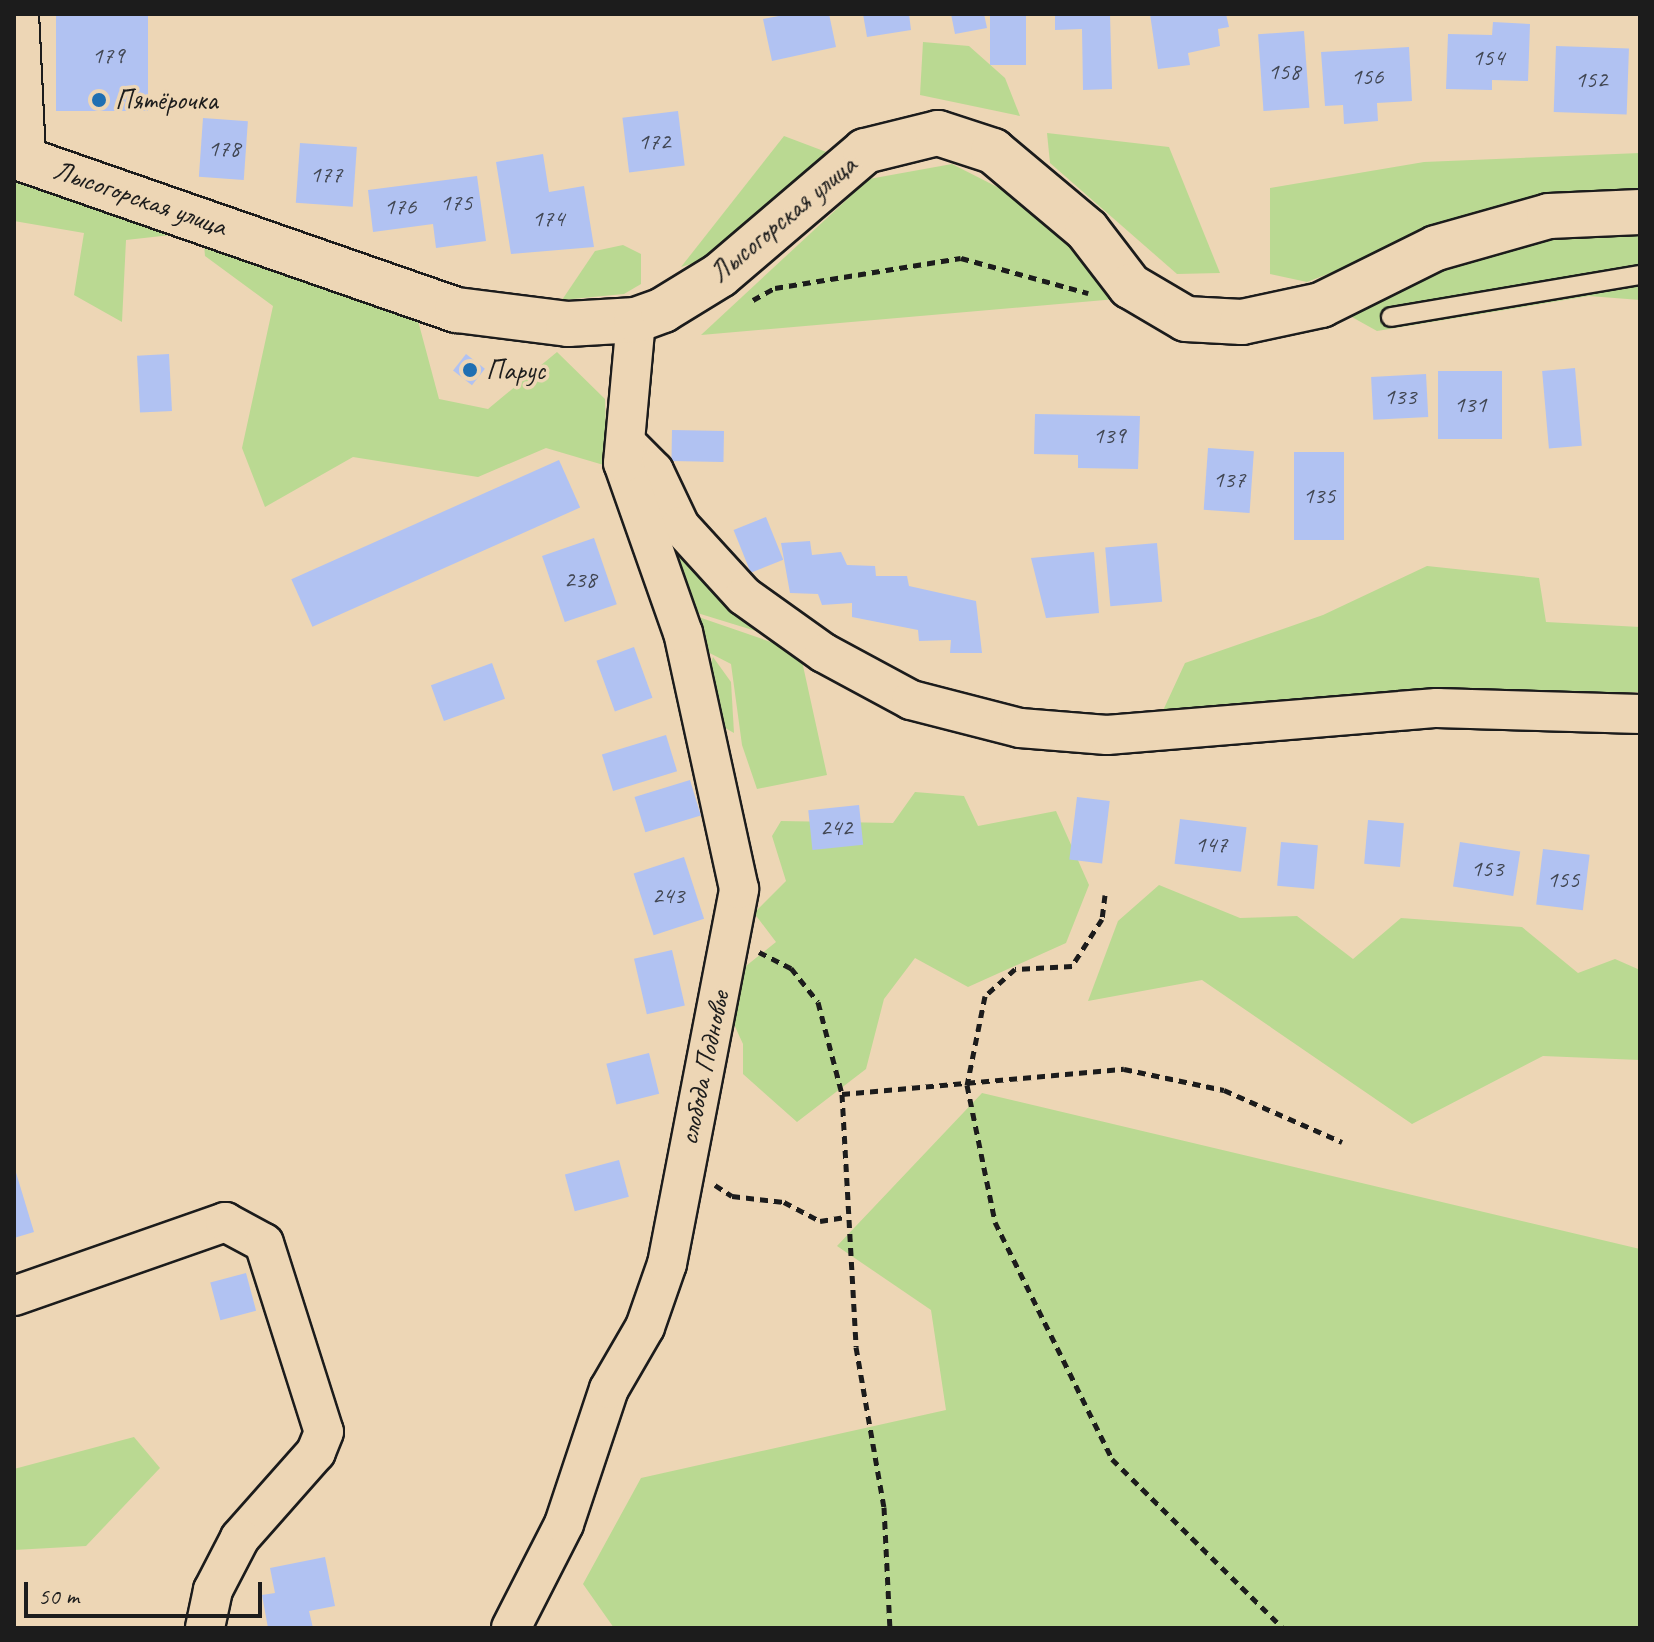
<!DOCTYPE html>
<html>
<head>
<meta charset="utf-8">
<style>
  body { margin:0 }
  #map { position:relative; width:1654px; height:1642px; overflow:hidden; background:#edd6b5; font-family:Caveat,sans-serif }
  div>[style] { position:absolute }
  .green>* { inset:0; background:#bad992 }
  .building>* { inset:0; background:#b1c2f2; transform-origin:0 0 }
  .path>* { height:5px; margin-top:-2.5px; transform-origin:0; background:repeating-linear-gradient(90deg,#1c1c1c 0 8px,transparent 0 14px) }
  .roads { filter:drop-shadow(2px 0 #1c1c1c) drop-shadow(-2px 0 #1c1c1c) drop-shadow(0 2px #1c1c1c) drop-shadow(0 -2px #1c1c1c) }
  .service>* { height:18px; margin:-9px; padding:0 9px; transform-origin:9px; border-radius:9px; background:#edd6b5 }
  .minor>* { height:38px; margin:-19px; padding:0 19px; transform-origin:19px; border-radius:19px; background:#edd6b5 }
  .tertiary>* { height:44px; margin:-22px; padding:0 22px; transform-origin:22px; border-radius:22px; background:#edd6b5 }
  .dots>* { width:22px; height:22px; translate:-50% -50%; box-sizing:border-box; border:4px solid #edd6b5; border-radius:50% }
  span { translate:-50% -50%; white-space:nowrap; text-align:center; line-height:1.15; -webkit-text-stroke:7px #edd6b5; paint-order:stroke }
  .number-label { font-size:24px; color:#414652 }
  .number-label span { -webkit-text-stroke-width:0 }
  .poi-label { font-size:28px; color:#1c1c1c }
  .left { translate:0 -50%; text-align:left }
  .street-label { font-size:28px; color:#1c1c1c }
  .frame { position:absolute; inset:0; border:16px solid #1c1c1c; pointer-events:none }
  .scale { position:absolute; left:24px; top:1582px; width:238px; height:36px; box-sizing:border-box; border:4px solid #1c1c1c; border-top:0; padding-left:10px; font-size:24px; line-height:28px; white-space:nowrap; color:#1c1c1c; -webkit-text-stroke:6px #edd6b5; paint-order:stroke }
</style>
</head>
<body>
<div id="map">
  <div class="green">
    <div style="clip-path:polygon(923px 42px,969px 46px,1005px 78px,1020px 116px,920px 95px)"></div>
    <div style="clip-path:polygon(1047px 133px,1169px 147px,1220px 273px,1177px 274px,1050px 163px)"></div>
    <div style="clip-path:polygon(784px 136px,837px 156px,726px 253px,681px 267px)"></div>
    <div style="clip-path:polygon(1640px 153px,1640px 198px,1437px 232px,1307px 282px,1270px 274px,1270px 188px,1424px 162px)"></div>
    <div style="clip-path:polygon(952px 164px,1015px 196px,1128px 298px,701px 335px,869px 179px)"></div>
    <div style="clip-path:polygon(14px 173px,180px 234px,126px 240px,122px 322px,74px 295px,84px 233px,14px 221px)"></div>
    <div style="clip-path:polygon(1640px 229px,1640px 300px,1589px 296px,1377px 331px,1341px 311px,1385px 289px,1547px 238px)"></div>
    <div style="clip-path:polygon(203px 234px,413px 302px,439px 399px,488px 409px,557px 352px,605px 399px,607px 466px,546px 448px,478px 477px,353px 457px,265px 507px,242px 448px,273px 306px,205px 256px)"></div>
    <div style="clip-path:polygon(623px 245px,641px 254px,641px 284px,624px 294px,562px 300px,595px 251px)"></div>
    <div style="clip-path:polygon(652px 476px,766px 634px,681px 608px)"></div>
    <div style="clip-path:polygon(1427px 566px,1539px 578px,1546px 622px,1640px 627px,1640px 692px,1160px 717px,1185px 663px,1323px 615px)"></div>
    <div style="clip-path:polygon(684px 612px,800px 652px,827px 775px,757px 789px,742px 745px,731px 664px,694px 645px)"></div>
    <div style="clip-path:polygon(713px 657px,731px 682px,734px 733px,720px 725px,705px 681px)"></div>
    <div style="clip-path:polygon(915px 792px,964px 796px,978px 826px,1056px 811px,1089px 885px,1066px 943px,968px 987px,915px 958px,884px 999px,866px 1069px,797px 1122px,743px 1074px,743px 1044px,732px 1020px,746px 966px,776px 942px,754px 913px,786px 881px,772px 836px,781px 821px,893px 823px)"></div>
    <div style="clip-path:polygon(1159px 885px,1240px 918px,1297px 916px,1353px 959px,1401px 918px,1522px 927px,1578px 973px,1615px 959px,1640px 970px,1640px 1060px,1543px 1056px,1412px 1124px,1202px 980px,1088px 1001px,1118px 921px)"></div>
    <div style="clip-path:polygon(982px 1093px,1640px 1249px,1640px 1628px,614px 1628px,583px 1584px,641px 1478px,946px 1410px,931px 1310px,837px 1246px)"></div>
    <div style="clip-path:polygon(134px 1437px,160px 1468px,86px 1546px,14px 1550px,14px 1469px)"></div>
  </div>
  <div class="building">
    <div style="left:56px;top:14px;width:92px;height:97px"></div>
    <div style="clip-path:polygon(789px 14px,829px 14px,836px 47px,772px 61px,763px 19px)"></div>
    <div style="clip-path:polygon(863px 14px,909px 14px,911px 30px,867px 37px)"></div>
    <div style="clip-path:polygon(951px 14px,984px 14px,987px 28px,955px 34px)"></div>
    <div style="left:990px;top:14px;width:36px;height:51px"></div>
    <div style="clip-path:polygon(1055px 14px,1110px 14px,1112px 89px,1083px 90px,1082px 29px,1055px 30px)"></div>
    <div style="clip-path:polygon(1150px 14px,1226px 14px,1229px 27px,1218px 29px,1220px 46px,1188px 53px,1190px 65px,1158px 69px)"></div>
    <div style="clip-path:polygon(1493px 22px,1530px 24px,1528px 81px,1492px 80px,1492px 90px,1446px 89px,1448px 34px,1492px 35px)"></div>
    <div style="left:1304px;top:31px;width:77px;height:46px;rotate:86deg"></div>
    <div style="left:1556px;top:46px;width:73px;height:66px;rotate:2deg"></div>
    <div style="clip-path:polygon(1409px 47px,1412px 101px,1377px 103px,1378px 121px,1344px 124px,1343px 105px,1325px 106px,1321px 52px)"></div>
    <div style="left:678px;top:111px;width:55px;height:56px;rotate:83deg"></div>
    <div style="left:203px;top:118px;width:45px;height:59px;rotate:4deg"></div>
    <div style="left:300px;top:143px;width:57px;height:60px;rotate:4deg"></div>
    <div style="clip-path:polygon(543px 154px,549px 192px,584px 186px,594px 247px,511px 254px,496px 162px)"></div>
    <div style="clip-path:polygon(477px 176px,486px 241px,436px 248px,433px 224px,373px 232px,368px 190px)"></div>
    <div style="left:169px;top:354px;width:57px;height:32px;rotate:87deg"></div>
    <div style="left:466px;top:354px;width:24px;height:21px;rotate:38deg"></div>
    <div style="left:1575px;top:368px;width:78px;height:33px;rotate:85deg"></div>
    <div style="left:1438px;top:371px;width:64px;height:68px"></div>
    <div style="left:1426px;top:374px;width:43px;height:55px;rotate:87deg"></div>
    <div style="clip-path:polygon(1035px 414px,1140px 416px,1138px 469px,1078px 468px,1078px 455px,1034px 454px)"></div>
    <div style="left:672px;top:430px;width:52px;height:31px;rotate:1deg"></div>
    <div style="left:1208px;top:448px;width:46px;height:62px;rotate:4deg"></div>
    <div style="left:1294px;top:452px;width:50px;height:88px"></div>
    <div style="left:559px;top:460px;width:52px;height:293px;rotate:66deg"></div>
    <div style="left:766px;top:517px;width:46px;height:35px;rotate:68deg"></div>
    <div style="left:594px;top:538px;width:70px;height:55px;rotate:71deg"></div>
    <div style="clip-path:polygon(810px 541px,812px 555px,841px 552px,847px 565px,875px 566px,876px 576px,907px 576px,909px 586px,976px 601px,982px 653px,950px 653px,951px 640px,919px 641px,918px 630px,852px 617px,852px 603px,822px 605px,818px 594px,790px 593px,781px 543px)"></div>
    <div style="left:1157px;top:543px;width:59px;height:52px;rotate:85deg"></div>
    <div style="clip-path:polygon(1094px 552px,1099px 613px,1046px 618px,1031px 558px)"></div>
    <div style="left:634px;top:647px;width:54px;height:40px;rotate:70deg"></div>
    <div style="left:492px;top:663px;width:38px;height:65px;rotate:70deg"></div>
    <div style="left:666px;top:735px;width:38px;height:67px;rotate:73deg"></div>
    <div style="left:690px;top:780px;width:37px;height:58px;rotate:73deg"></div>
    <div style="left:1077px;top:797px;width:33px;height:63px;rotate:7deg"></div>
    <div style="left:859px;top:805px;width:40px;height:51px;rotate:84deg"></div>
    <div style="left:1180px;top:819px;width:67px;height:45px;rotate:7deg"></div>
    <div style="left:1368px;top:820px;width:36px;height:44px;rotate:5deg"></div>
    <div style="left:1281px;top:842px;width:37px;height:44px;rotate:5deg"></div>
    <div style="left:1460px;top:842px;width:61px;height:45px;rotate:9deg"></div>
    <div style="left:1543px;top:849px;width:47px;height:56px;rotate:7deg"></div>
    <div style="left:684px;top:857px;width:65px;height:53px;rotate:72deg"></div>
    <div style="left:672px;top:950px;width:57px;height:39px;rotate:77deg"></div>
    <div style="left:649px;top:1053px;width:42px;height:44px;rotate:76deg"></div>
    <div style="left:619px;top:1160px;width:38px;height:56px;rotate:75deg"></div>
    <div style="clip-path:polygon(14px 1166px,34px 1232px,14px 1238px)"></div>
    <div style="left:246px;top:1273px;width:39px;height:37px;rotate:75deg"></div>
    <div style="clip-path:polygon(325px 1557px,335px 1606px,309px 1611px,313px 1628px,268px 1628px,262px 1595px,275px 1593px,270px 1568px)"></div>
  </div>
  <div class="path">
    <div style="left:753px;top:300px;width:25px;rotate:-29deg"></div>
    <div style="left:775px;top:288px;width:188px;rotate:-9.2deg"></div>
    <div style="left:961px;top:258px;width:132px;rotate:15.4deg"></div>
    <div style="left:1105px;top:895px;width:24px;rotate:97deg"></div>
    <div style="left:1102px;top:919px;width:56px;rotate:122.6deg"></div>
    <div style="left:1072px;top:966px;width:57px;rotate:177deg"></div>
    <div style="left:1015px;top:969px;width:40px;rotate:138deg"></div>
    <div style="left:985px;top:996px;width:91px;rotate:101.4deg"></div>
    <div style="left:967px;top:1085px;width:140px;rotate:78.4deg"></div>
    <div style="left:995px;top:1222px;width:264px;rotate:63.7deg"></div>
    <div style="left:1112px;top:1459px;width:240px;rotate:44.7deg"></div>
    <div style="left:759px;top:952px;width:36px;rotate:27deg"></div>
    <div style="left:791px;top:968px;width:43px;rotate:51.5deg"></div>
    <div style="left:818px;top:1002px;width:95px;rotate:75.4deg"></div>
    <div style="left:842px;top:1094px;width:253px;rotate:86.8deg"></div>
    <div style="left:856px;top:1347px;width:162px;rotate:80.1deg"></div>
    <div style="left:884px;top:1507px;width:121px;rotate:87.2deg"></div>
    <div style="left:842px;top:1094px;width:283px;rotate:-5.1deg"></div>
    <div style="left:1124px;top:1069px;width:102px;rotate:11.9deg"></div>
    <div style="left:1224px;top:1090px;width:129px;rotate:23.8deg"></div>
    <div style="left:715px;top:1185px;width:20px;rotate:33deg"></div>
    <div style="left:732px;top:1196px;width:52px;rotate:6.6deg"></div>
    <div style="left:784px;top:1202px;width:41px;rotate:27.8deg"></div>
    <div style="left:820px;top:1221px;width:24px;rotate:-9deg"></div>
  </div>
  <div class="roads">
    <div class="service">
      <div style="left:1391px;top:317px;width:253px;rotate:-9.6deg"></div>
    </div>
    <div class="minor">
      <div style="left:627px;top:444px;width:38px;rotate:45deg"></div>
      <div style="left:654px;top:471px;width:61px;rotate:64.7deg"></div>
      <div style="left:680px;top:526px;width:95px;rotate:47.6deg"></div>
      <div style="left:744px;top:596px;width:98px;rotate:35.5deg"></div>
      <div style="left:824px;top:653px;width:99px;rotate:28.4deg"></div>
      <div style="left:911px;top:700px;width:113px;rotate:14.4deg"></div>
      <div style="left:1020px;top:728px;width:87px;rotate:4.6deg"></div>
      <div style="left:1107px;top:735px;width:331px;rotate:-4.7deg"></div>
      <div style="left:1437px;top:708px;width:203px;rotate:1.7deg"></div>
      <div style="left:14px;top:1296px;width:224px;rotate:-19.3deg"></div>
      <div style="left:225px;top:1222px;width:44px;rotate:28.3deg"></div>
      <div style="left:264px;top:1243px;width:198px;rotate:72.4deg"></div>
      <div style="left:324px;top:1432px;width:22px;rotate:112deg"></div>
      <div style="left:316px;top:1452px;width:115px;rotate:131.5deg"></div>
      <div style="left:240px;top:1538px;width:59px;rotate:117.4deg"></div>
      <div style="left:213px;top:1590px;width:39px;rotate:102deg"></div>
      <div style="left:511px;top:1628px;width:117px;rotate:-63deg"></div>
      <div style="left:564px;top:1524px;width:142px;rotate:-71.6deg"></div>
      <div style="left:609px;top:1389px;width:72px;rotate:-59.9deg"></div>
      <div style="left:645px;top:1327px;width:67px;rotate:-70.8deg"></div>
      <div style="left:667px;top:1264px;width:382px;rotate:-79.1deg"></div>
      <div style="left:739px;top:889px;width:262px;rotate:-102.3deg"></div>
      <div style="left:683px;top:633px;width:180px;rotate:-109.4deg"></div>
      <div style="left:623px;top:463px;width:144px;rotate:-84.8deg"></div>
    </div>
    <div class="tertiary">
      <div style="left:16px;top:14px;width:144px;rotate:87.2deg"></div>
      <div style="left:14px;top:156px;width:469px;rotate:19.2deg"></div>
      <div style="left:457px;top:310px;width:112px;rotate:7.2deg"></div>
      <div style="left:568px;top:324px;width:68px;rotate:-3.4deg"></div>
      <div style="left:636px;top:320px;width:29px;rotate:-20deg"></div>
      <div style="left:663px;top:310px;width:67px;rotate:-31.6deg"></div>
      <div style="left:720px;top:275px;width:191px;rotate:-40.5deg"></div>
      <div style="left:865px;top:151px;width:75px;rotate:-13.9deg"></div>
      <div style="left:938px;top:133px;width:58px;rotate:18.1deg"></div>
      <div style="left:993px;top:151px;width:123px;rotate:40deg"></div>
      <div style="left:1087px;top:230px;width:71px;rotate:52.5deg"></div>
      <div style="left:1130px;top:286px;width:65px;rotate:30.5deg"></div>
      <div style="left:1186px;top:319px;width:56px;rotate:3.1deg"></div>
      <div style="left:1242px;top:322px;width:81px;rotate:-12.1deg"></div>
      <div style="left:1321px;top:305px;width:128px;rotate:-26.4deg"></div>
      <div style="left:1436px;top:248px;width:117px;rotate:-15.8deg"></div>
      <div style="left:1549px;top:216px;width:91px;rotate:-2.5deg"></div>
    </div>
  </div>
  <div class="dots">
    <div style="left:99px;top:100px;background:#1f6fb2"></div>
    <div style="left:470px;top:370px;background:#1f6fb2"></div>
  </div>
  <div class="number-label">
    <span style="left:108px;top:56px">179</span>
    <span style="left:1488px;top:58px">154</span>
    <span style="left:1284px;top:72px">158</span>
    <span style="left:1367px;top:77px">156</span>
    <span style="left:1591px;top:80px">152</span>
    <span style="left:654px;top:142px">172</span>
    <span style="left:224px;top:149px">178</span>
    <span style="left:326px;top:175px">177</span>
    <span style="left:456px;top:203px">175</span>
    <span style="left:400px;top:207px">176</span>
    <span style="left:548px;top:219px">174</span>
    <span style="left:1400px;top:397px">133</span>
    <span style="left:1470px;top:405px">131</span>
    <span style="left:1109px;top:436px">139</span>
    <span style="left:1229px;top:480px">137</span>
    <span style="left:1319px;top:496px">135</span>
    <span style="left:580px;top:580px">238</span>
    <span style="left:836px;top:828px">242</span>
    <span style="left:1211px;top:845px">147</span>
    <span style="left:1487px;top:869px">153</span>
    <span style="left:1563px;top:880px">155</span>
    <span style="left:668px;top:896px">243</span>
  </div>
  <div class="poi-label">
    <span class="left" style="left:115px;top:100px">Пятёрочка</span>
    <span class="left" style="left:486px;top:370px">Парус</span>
  </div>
  <div class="street-label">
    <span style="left:140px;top:198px;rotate:19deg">Лысогорская улица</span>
    <span style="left:783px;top:219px;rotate:-40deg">Лысогорская улица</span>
    <span style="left:704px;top:1068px;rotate:-78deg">слобода Подновье</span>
  </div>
  <div class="frame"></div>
  <div class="scale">50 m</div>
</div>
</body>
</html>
